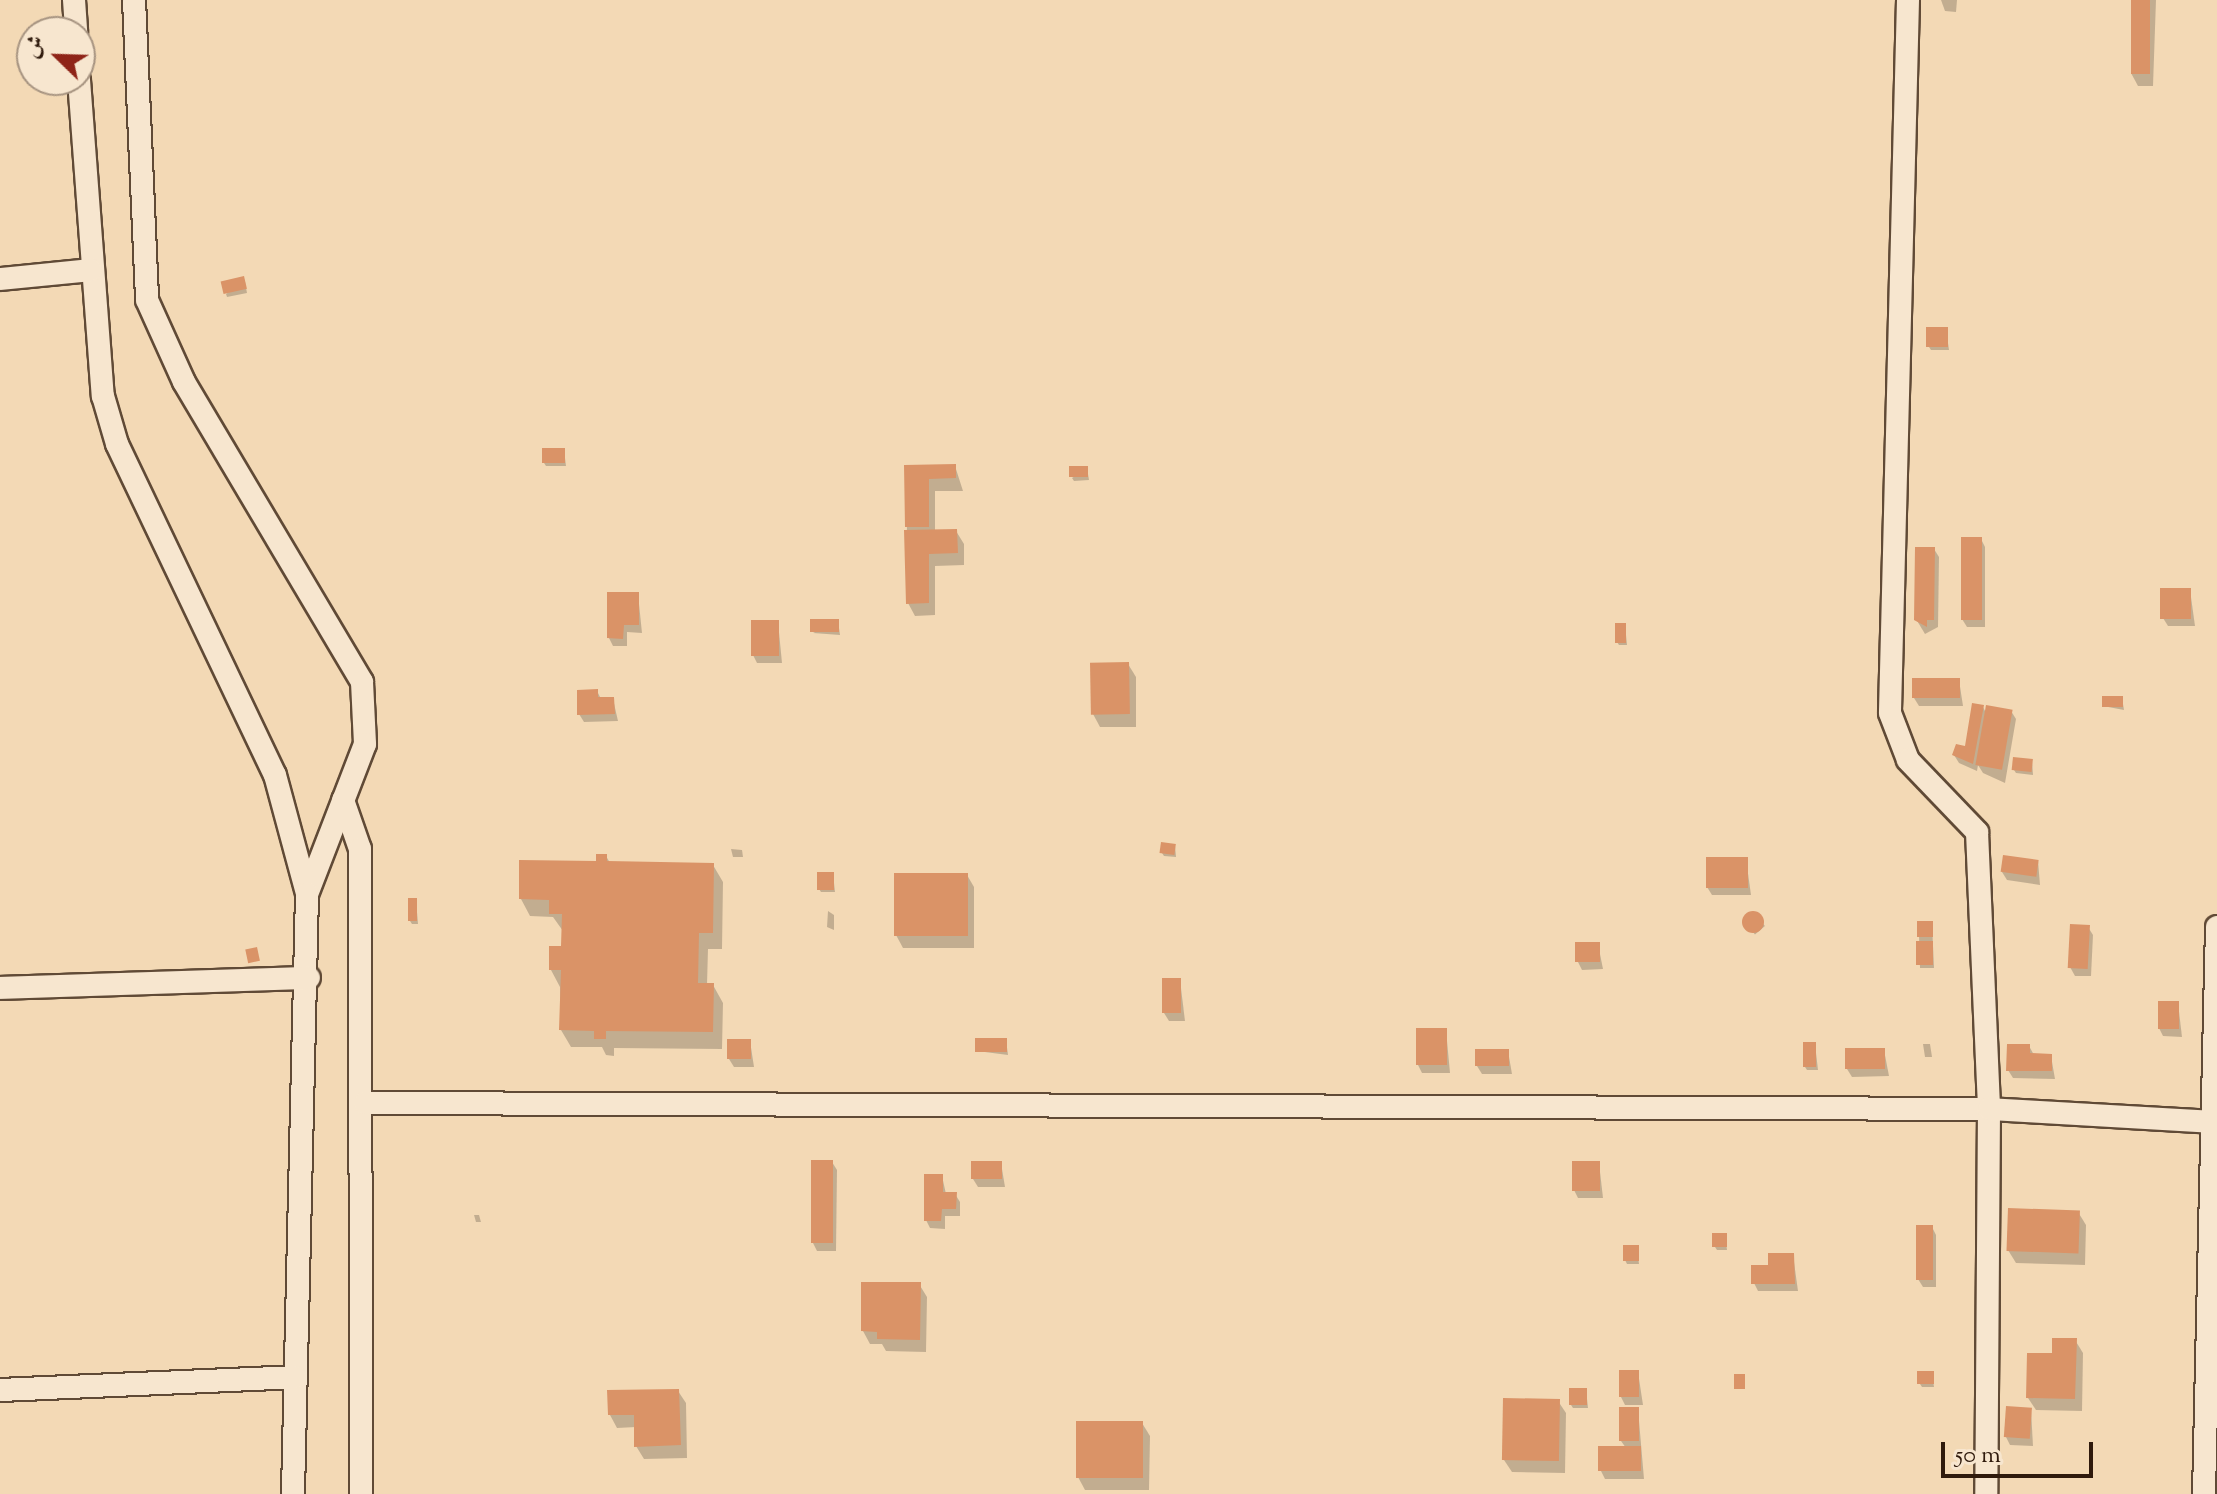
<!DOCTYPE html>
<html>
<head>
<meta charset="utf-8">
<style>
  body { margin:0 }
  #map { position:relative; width:2217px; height:1494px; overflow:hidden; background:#f3d9b5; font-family:"Sorts Mill Goudy",Amiri,serif }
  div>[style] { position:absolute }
  .shadow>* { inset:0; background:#0003; transform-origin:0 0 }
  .building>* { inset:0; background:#da9367; transform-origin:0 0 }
  .round { border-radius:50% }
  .roads { filter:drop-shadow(2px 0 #604a36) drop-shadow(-2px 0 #604a36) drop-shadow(0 2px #604a36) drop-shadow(0 -2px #604a36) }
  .street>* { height:22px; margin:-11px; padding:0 11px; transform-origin:11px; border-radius:11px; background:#f7e6cf }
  span { translate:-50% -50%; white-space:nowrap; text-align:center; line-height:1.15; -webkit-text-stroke:6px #f7e6cf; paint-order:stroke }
  .north { position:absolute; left:16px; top:16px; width:80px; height:80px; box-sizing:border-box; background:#f7e6cf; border:2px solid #a79481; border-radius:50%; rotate:293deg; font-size:22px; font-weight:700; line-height:32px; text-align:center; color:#2f1a0c }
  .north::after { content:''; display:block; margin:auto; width:28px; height:36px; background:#8f2418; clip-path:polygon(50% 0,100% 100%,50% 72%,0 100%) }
  .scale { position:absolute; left:1941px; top:1442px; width:152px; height:36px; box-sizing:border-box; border:4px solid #2f1a0c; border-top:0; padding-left:10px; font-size:24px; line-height:28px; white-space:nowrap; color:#2f1a0c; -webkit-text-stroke:6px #f7e6cf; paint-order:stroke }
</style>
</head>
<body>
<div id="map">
  <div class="shadow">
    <div style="clip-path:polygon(1941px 0,1957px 0,1956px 12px,1945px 11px)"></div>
    <div style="clip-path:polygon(2133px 0,2156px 0,2153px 86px,2138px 86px,2131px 73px)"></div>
    <div style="clip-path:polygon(245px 282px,247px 293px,227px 297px,226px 294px)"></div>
    <div style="clip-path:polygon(1946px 329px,1949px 350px,1931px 350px,1929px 347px)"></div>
    <div style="clip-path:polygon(564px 450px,566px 466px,546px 466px,544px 463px)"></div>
    <div style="clip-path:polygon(955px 466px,963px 491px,935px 491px,935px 532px,956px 531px,964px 544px,964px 565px,935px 566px,935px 615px,915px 616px,908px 603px,906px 467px)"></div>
    <div style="clip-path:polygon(1087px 468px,1089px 480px,1074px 481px,1072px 478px)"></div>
    <div style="clip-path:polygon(1981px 539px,1985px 547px,1985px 627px,1967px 627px,1962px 619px)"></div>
    <div style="clip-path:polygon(1934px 549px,1939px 557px,1938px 627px,1925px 634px,1916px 619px)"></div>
    <div style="clip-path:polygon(2190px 590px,2195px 626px,2168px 626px,2163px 618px)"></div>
    <div style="clip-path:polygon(638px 594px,642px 633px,627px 632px,627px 646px,613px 646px,609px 638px)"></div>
    <div style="clip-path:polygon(838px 621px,840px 635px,813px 633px)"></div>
    <div style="clip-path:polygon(778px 622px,782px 663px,757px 663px,753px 655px)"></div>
    <div style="clip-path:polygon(1625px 625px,1627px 645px,1619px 645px,1617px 642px)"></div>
    <div style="clip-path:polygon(1128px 664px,1136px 677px,1136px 727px,1100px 727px,1093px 714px)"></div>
    <div style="clip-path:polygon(1959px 680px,1963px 706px,1919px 706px,1914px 698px)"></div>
    <div style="clip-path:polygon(597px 691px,601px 699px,613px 699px,618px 721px,584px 722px,579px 714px)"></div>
    <div style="clip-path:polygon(2122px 698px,2124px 710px,2103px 706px)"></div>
    <div style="clip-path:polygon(1983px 707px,1987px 715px,2011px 711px,2016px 719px,2005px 783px,1983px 773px,1978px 765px,1977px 771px,1959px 763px,1954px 755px,1967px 749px)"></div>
    <div style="clip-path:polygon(2032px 761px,2033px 775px,2016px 773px,2014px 770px)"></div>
    <div style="clip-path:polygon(1175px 846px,1176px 857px,1164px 856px,1162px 853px)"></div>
    <div style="clip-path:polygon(731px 849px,742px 850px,743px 857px,733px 857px)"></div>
    <div style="clip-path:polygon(606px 856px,610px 863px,713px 865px,723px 882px,722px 949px,708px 949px,707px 985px,713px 985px,723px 1003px,722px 1049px,614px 1048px,614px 1056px,606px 1055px,602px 1047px,571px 1047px,561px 1030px,560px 987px,551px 970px,563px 948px,563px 931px,553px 917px,530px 916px,521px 899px)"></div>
    <div style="clip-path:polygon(1746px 859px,1751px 895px,1712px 895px,1707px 887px)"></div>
    <div style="clip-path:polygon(2038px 861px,2040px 885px,2007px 880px,2002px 872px)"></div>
    <div style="clip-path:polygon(833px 874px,835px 892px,821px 892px,819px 889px)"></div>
    <div style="clip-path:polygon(967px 875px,974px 887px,974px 948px,903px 948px,896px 935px)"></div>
    <div style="clip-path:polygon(416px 900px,418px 924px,412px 924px,410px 921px)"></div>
    <div style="clip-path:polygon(828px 911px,834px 915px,834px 930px,827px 927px)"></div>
    <div style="left:1754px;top:913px;width:17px;height:13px;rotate:50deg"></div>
    <div style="clip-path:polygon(1932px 923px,1934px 968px,1920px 968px,1919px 936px)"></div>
    <div style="clip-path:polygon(2088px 927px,2093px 935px,2091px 976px,2075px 976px,2070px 967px)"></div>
    <div style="clip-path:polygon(1598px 944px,1603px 969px,1582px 970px,1578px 962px)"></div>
    <div style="clip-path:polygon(1180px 980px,1185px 1021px,1169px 1021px,1164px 1013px)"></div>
    <div style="clip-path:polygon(2178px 1003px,2182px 1037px,2163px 1036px,2159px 1028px)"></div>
    <div style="clip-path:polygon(1446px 1030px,1450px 1073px,1422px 1073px,1418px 1065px)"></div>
    <div style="clip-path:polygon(1006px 1040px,1008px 1055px,977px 1051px)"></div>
    <div style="clip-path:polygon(750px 1041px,754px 1067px,734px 1067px,729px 1059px)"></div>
    <div style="clip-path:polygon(1815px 1044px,1818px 1070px,1807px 1070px,1805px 1067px)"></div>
    <div style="clip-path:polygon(1923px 1044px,1930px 1044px,1932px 1057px,1925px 1057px)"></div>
    <div style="clip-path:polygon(2029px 1046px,2034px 1055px,2051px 1056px,2055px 1079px,2013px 1078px,2008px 1070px)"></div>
    <div style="clip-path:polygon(1884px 1050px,1889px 1076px,1852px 1077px,1847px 1069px)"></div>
    <div style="clip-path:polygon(1508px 1051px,1512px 1074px,1482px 1074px,1477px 1066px)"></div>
    <div style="clip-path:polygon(832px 1162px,837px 1170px,836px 1251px,817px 1251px,813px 1243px)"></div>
    <div style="clip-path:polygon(1001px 1163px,1005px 1187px,978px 1187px,973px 1179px)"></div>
    <div style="clip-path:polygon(1599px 1163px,1603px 1198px,1578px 1198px,1574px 1190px)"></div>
    <div style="clip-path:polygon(942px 1176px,946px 1194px,955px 1194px,960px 1202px,960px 1216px,945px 1216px,945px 1229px,930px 1228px,926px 1220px)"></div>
    <div style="clip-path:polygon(2078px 1212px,2086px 1225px,2085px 1265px,2016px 1263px,2008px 1250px)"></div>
    <div style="clip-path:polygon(474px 1215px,479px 1215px,481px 1222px,476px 1222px)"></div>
    <div style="clip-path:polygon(1932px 1227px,1936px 1235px,1936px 1287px,1923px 1287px,1918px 1279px)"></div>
    <div style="clip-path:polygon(1725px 1235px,1727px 1250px,1717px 1250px,1715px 1247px)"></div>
    <div style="clip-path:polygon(1637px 1247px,1639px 1264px,1627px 1264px,1625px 1260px)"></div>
    <div style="clip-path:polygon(1793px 1255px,1798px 1291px,1758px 1291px,1754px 1283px)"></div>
    <div style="clip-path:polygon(919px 1284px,927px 1297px,926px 1352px,886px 1351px,882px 1344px,870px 1344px,863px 1331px)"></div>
    <div style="clip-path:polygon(2075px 1340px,2083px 1353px,2082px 1411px,2036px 1410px,2028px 1398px,2054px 1355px)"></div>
    <div style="clip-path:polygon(1638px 1372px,1643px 1405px,1625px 1405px,1621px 1397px)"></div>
    <div style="clip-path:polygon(1932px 1373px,1934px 1387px,1922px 1387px,1920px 1384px)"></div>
    <div style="clip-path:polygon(1586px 1390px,1588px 1408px,1573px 1408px,1571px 1405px)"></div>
    <div style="clip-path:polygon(678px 1391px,686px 1403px,687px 1458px,644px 1459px,636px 1446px,636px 1427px,617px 1428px,610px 1415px)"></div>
    <div style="clip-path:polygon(1558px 1401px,1566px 1413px,1565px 1473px,1512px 1472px,1504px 1460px)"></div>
    <div style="clip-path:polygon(1638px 1409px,1644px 1479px,1605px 1479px,1601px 1471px,1626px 1448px,1621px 1441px)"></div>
    <div style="clip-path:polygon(2031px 1410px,2033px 1446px,2010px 1445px,2006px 1437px)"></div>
    <div style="clip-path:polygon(1142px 1423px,1150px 1436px,1149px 1490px,1085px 1490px,1078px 1477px)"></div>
  </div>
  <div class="building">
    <div style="left:2131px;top:0;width:19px;height:74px"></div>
    <div style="left:244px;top:276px;width:13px;height:24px;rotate:77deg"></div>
    <div style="left:1948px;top:327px;width:20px;height:22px;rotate:90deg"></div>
    <div style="left:542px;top:448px;width:23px;height:15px"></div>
    <div style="clip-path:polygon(956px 464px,956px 478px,929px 479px,929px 527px,905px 527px,904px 465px)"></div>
    <div style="left:1088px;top:466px;width:11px;height:19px;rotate:90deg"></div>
    <div style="clip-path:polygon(957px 529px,958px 553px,929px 554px,929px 603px,906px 604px,904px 530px)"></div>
    <div style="left:1961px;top:537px;width:21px;height:83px"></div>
    <div style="clip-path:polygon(1915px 547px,1935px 547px,1934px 620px,1927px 620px,1927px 627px,1914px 620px)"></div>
    <div style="left:2160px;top:588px;width:31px;height:31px"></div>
    <div style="clip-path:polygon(607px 592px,639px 592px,639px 625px,624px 625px,623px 639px,607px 638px)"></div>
    <div style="left:839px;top:619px;width:13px;height:29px;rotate:90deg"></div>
    <div style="left:751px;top:620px;width:28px;height:36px"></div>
    <div style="left:1615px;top:623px;width:11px;height:20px"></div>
    <div style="left:1129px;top:662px;width:52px;height:39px;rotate:89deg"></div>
    <div style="left:1912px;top:678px;width:48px;height:20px"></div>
    <div style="clip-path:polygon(598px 689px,598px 697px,614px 697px,615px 714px,577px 715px,577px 690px)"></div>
    <div style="left:2102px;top:696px;width:21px;height:11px"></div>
    <div style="clip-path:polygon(1972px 703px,1984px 705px,1973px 764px,1952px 755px,1956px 744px,1965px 746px)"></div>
    <div style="left:1986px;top:705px;width:27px;height:61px;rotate:10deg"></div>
    <div style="left:2013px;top:757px;width:20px;height:13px;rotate:6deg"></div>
    <div style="left:1161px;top:842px;width:15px;height:11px;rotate:8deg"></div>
    <div style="clip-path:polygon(596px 854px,607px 854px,607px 861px,714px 863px,713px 933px,699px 933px,698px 983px,714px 983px,713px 1032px,606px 1031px,606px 1039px,594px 1039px,594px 1031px,559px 1030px,561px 970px,549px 970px,549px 946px,561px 946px,562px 914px,549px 914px,549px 900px,519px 899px,519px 860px,596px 861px)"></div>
    <div style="left:2003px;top:855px;width:36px;height:17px;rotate:8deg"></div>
    <div style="left:1706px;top:857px;width:42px;height:31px"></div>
    <div style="left:817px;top:872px;width:17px;height:18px"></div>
    <div style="left:894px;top:873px;width:74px;height:63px"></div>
    <div style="left:408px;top:898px;width:9px;height:23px"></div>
    <div class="round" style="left:1742px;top:911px;width:22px;height:22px"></div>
    <div style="left:1917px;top:921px;width:16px;height:16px"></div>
    <div style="left:2070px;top:924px;width:20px;height:44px;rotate:3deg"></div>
    <div style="left:1916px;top:941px;width:17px;height:24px"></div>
    <div style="left:1575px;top:942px;width:25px;height:20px"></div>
    <div style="left:257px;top:947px;width:14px;height:12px;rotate:78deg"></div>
    <div style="left:1162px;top:978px;width:19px;height:35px"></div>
    <div style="left:2158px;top:1001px;width:21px;height:28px"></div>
    <div style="left:1416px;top:1028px;width:31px;height:37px"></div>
    <div style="left:975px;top:1038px;width:32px;height:14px"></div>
    <div style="left:727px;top:1039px;width:24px;height:20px"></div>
    <div style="left:1803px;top:1042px;width:13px;height:25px"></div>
    <div style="clip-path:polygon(2007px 1044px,2030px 1044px,2030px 1053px,2052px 1054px,2052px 1071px,2006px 1071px)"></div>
    <div style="left:1885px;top:1048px;width:21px;height:40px;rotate:90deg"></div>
    <div style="left:1475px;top:1049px;width:34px;height:17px"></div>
    <div style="left:811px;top:1160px;width:22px;height:83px"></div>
    <div style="left:971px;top:1161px;width:31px;height:18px"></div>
    <div style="left:1572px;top:1161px;width:28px;height:30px"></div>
    <div style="clip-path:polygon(924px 1174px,943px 1174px,943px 1192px,957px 1192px,956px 1209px,942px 1209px,941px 1221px,924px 1221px)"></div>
    <div style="left:2008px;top:1208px;width:72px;height:43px;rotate:2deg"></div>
    <div style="left:1916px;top:1225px;width:17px;height:55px"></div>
    <div style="left:1727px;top:1233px;width:14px;height:15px;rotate:90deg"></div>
    <div style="left:1623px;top:1245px;width:16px;height:16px"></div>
    <div style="clip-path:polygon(1768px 1253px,1794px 1253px,1795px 1284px,1751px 1284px,1751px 1265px,1768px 1265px)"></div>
    <div style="clip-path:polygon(861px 1282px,921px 1282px,920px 1340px,877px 1339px,877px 1332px,861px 1331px)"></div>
    <div style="clip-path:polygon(2052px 1338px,2077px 1338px,2075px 1399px,2026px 1398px,2027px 1353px,2052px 1353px)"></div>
    <div style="left:1619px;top:1370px;width:20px;height:27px"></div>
    <div style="left:1917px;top:1371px;width:17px;height:13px"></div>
    <div style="left:1734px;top:1374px;width:11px;height:15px"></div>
    <div style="left:1569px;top:1388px;width:18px;height:17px"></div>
    <div style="clip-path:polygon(679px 1389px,681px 1445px,634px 1447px,634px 1415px,608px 1415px,607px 1390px)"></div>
    <div style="left:1503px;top:1398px;width:57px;height:62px;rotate:1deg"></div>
    <div style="left:2006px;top:1406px;width:26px;height:31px;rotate:4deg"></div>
    <div style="left:1619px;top:1407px;width:20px;height:34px"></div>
    <div style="left:1143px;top:1421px;width:57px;height:67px;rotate:90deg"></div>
    <div style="left:1598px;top:1446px;width:43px;height:25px"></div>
  </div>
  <div class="roads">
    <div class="street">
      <div style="left:74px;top:0;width:32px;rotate:86deg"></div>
      <div style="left:134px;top:0;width:300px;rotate:87.5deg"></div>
      <div style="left:147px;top:300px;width:90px;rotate:65.7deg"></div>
      <div style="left:184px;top:382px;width:349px;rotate:59.3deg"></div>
      <div style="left:362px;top:682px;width:62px;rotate:87.2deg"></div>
      <div style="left:365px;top:744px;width:161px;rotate:111.1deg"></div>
      <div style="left:1908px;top:0;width:713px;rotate:91.45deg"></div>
      <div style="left:1890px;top:713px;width:50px;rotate:69deg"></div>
      <div style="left:1908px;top:760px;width:100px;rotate:46.2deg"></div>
      <div style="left:1977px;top:832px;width:277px;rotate:87.5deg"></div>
      <div style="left:1989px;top:1109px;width:385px;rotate:90.4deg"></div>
      <div style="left:79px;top:80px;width:317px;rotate:85.7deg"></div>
      <div style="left:103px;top:396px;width:50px;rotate:73.7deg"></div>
      <div style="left:117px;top:444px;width:367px;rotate:64.5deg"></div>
      <div style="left:275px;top:775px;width:123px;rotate:74.9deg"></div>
      <div style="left:307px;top:894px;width:600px;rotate:91.34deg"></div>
      <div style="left:0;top:279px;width:91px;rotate:-5.6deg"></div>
      <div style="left:343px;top:800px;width:52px;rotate:70.9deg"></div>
      <div style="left:360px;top:849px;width:645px;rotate:89.91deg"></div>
      <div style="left:0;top:988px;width:309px;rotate:-1.9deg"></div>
      <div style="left:365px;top:1103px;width:1624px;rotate:0.21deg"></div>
      <div style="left:1989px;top:1109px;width:228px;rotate:3.3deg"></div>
      <div style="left:0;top:1390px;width:295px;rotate:-2.5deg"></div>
      <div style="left:2204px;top:1494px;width:567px;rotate:-88.69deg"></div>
    </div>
  </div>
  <div class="north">ش</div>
  <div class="scale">50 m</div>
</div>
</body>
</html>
